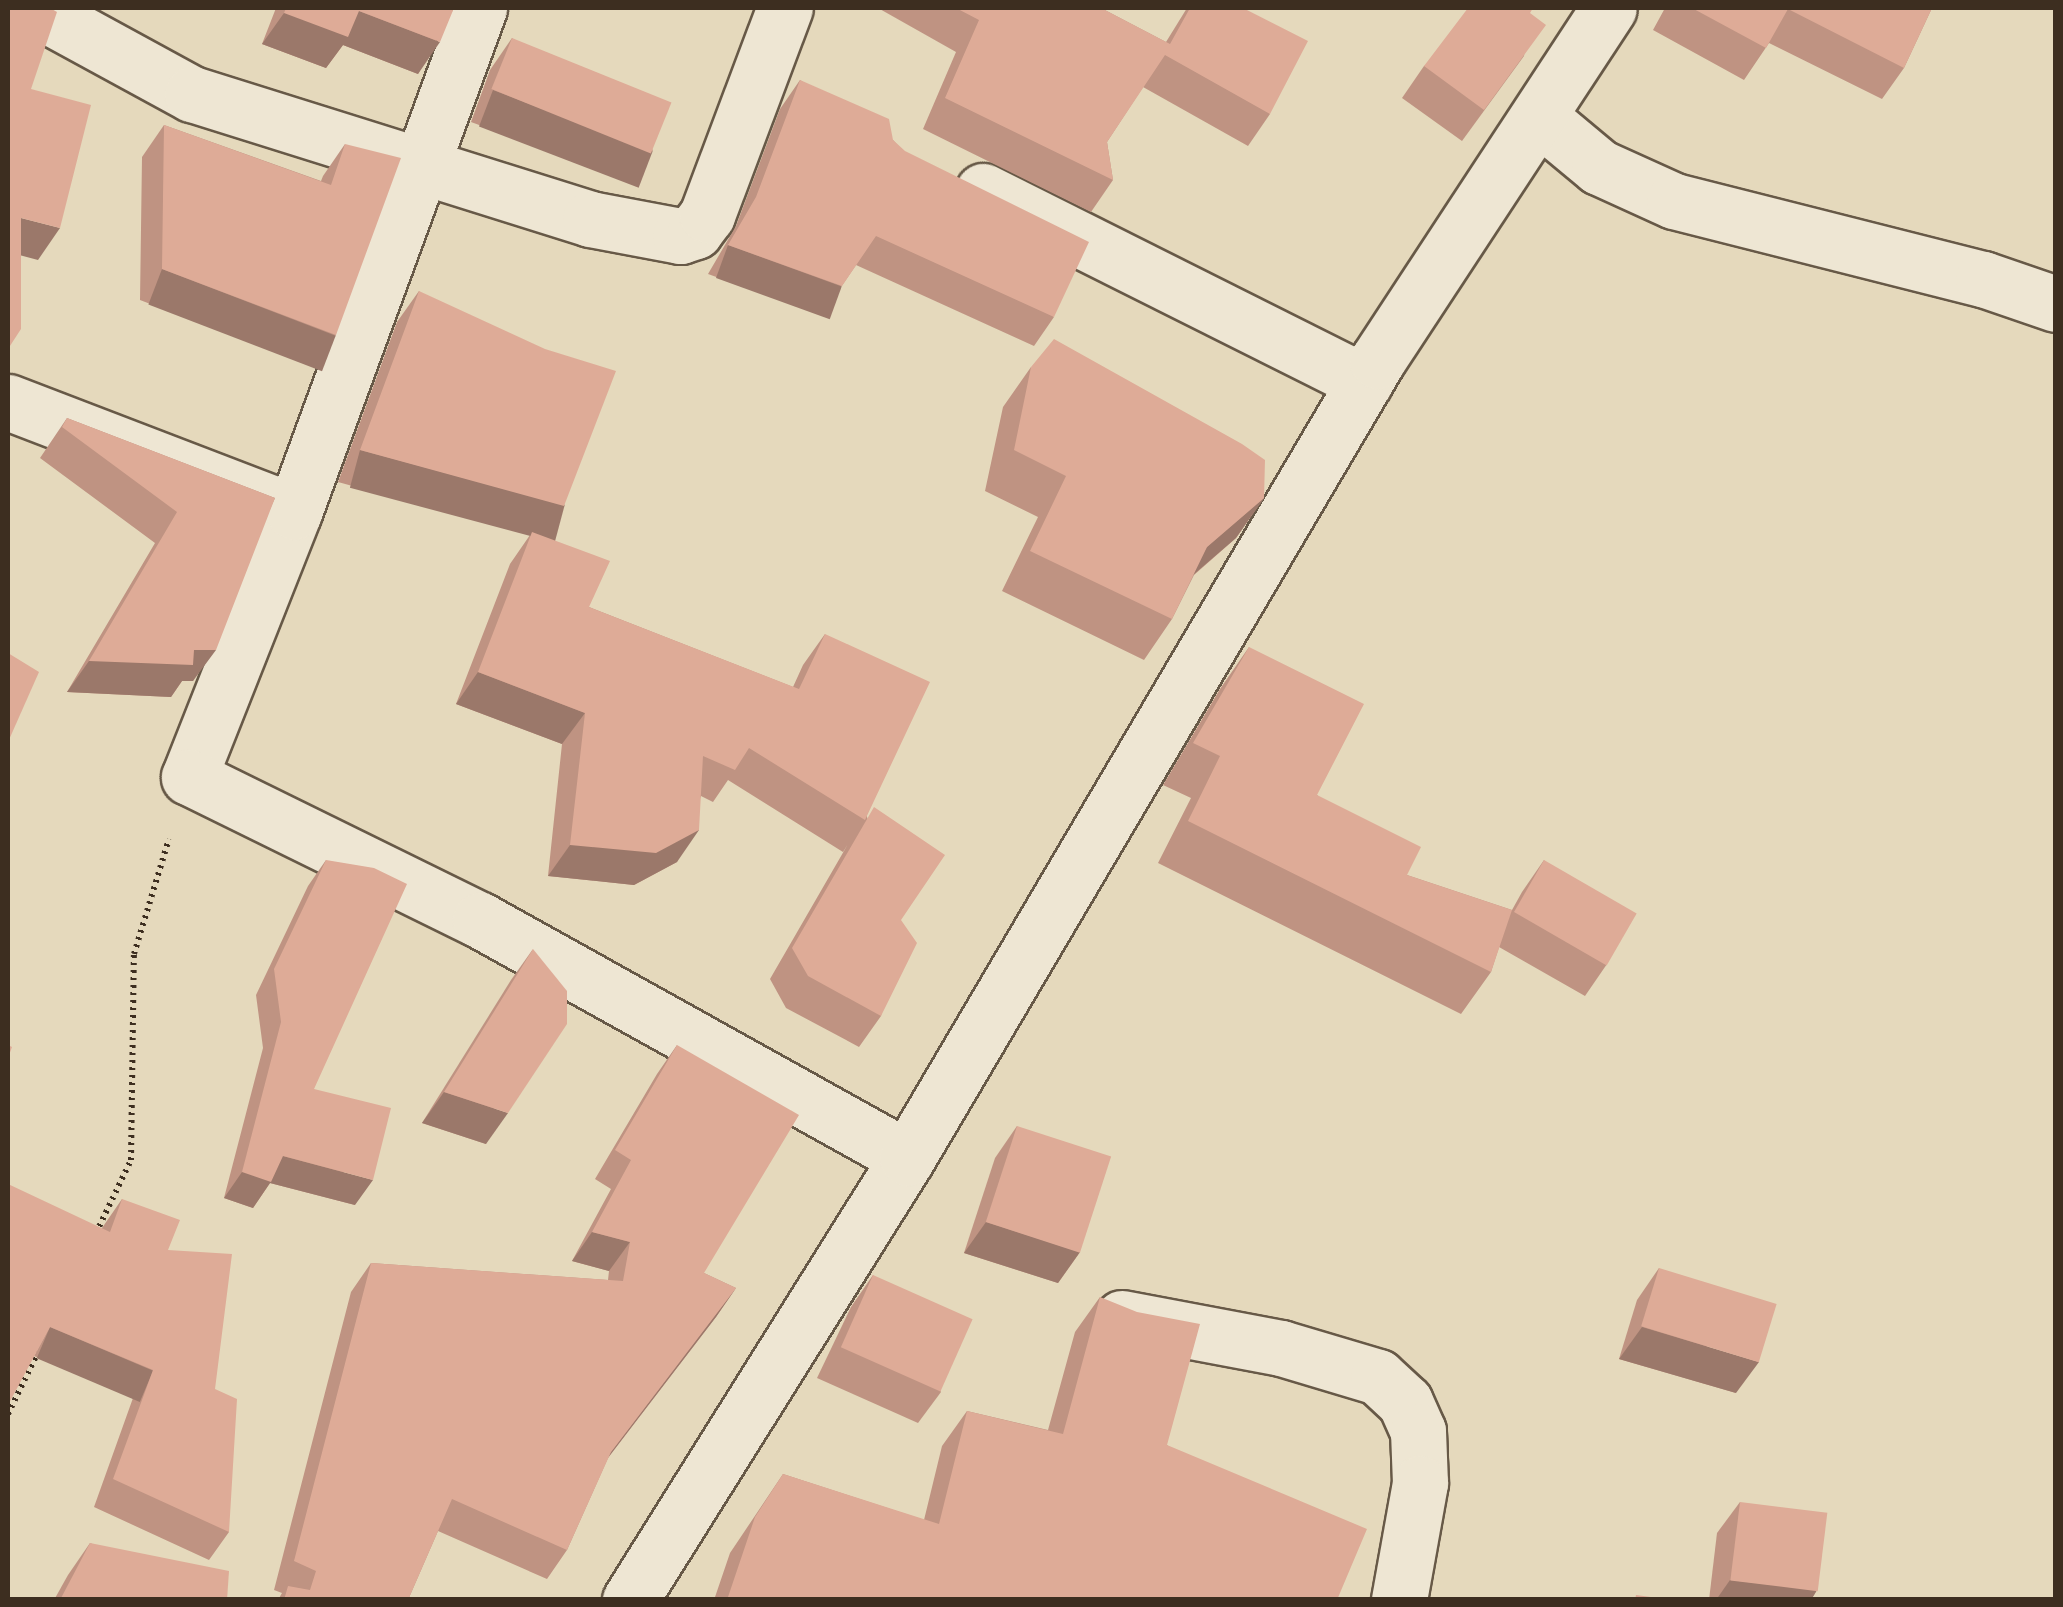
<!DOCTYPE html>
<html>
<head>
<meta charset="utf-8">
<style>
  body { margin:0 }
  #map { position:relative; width:2063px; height:1607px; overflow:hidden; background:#e5d9bc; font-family:"IM FELL Great Primer",serif }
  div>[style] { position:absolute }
  .path>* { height:6px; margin-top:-3px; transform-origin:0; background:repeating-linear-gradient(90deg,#3d2e20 0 2.5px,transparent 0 7.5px) }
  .roads { filter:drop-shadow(2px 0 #675947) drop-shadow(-2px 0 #675947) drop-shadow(0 2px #675947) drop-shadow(0 -2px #675947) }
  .minor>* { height:55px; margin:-27.5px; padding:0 27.5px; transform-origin:27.5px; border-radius:27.5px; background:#eee6d3 }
  .wall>* { inset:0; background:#bf9382 }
  .shaded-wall>* { inset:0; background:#9b786a; transform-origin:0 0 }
  .building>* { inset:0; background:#deab97; transform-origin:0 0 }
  span { translate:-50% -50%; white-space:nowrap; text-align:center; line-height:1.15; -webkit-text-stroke:10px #eee6d3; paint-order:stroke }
  .frame { position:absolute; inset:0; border:10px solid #3d2e20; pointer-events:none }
</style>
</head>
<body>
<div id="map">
  <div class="path">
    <div style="left:96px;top:1233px;width:81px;rotate:-64.4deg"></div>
    <div style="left:131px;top:1160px;width:206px;rotate:-89.2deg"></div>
    <div style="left:134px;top:954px;width:120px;rotate:-73.1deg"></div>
    <div style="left:8px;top:1414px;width:69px;rotate:-64.2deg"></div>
  </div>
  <div class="roads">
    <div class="minor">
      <div style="left:34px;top:8px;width:180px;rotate:28.6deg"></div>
      <div style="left:192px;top:94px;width:417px;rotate:17.4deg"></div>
      <div style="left:590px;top:219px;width:92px;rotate:10.7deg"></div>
      <div style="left:680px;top:236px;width:16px;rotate:-18deg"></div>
      <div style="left:695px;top:231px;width:20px;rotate:-53deg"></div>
      <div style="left:707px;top:215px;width:221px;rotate:-69.4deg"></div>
      <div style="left:1539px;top:117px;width:78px;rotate:39.8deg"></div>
      <div style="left:1599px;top:167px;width:82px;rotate:24.4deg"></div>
      <div style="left:1674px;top:201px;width:319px;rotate:14.2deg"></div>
      <div style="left:1983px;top:279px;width:77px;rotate:18.9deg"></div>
      <div style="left:983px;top:191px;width:427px;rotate:26.6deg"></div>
      <div style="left:8px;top:402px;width:306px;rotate:21deg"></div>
      <div style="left:294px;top:512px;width:285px;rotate:111.6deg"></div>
      <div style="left:189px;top:777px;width:324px;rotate:26.2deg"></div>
      <div style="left:480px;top:920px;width:489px;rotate:29.1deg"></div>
      <div style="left:294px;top:512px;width:537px;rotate:-69.84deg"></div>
      <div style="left:1122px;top:1318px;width:162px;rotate:10.7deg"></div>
      <div style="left:1281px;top:1348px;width:101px;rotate:16.6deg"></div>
      <div style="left:1378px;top:1377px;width:37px;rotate:43deg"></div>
      <div style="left:1405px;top:1402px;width:32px;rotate:66deg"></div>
      <div style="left:1418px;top:1431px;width:52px;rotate:87.8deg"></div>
      <div style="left:1420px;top:1483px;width:119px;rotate:100.2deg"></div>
      <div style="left:630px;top:1600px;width:522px;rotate:-57.92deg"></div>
      <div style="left:907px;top:1158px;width:925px;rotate:-59.47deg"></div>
      <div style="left:1377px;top:361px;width:422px;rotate:-56.7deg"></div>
    </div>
  </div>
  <div class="wall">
    <div style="clip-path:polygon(276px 8px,454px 8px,418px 74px,343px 45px,326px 68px,262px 44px)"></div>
    <div style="clip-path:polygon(878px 8px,1101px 8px,1166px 42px,1187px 8px,1243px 8px,1270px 114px,1248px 146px,1143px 87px,1107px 142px,1113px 180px,1091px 212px,923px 129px,956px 52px)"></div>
    <div style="clip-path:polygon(1665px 8px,1932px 8px,1904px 68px,1882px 99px,1769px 43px,1744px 80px,1653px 30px)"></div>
    <div style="clip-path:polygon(1530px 13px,1524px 56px,1462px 141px,1402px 98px,1424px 66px)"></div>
    <div style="clip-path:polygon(512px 38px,653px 150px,631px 181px,471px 122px,490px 70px)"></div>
    <div style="clip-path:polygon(800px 80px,893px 140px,1054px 317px,1034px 346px,856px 265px,822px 315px,708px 274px,736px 226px,780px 109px)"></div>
    <div style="clip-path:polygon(164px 125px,321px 181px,323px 176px,345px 144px,336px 335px,314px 367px,140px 300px,142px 157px)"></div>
    <div style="clip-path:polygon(419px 291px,564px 506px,543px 536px,589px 607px,793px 687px,803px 665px,825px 634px,867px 817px,901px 920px,881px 1016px,859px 1047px,786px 1008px,770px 979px,848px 844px,843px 852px,728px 780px,713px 802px,701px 796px,677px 862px,634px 885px,548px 876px,562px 744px,456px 704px,510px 564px,530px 535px,338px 482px,397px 322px)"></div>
    <div style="clip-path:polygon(1031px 367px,1264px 498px,1236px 538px,1194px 575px,1172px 619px,1144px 660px,1002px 591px,1038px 517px,985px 491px,1003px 407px)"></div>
    <div style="clip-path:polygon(67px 418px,275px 498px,193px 681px,182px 681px,171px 697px,67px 692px,155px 543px,40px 458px)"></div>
    <div style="clip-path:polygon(1249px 647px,1317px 795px,1407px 875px,1512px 910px,1522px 892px,1544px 860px,1607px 964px,1585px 996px,1499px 947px,1491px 972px,1461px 1014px,1158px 863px,1191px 798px,1163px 785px,1220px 689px)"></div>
    <div style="clip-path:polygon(326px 860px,314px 1089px,355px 1205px,270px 1183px,253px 1208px,224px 1198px,263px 1048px,256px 995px,308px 886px)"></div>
    <div style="clip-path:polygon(533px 949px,486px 1144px,422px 1123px,511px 980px)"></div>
    <div style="clip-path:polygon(677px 1045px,704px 1273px,736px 1288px,716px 1317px,608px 1458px,567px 1550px,547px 1579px,438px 1531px,408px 1600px,278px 1600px,282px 1593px,274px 1590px,351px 1292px,371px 1263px,608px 1280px,609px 1271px,572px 1261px,611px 1189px,595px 1179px,657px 1074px)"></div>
    <div style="clip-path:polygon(1017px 1126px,1080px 1252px,1058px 1283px,964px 1253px,995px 1158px)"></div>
    <div style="clip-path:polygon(122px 1199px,168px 1250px,215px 1389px,229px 1532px,209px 1560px,94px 1507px,133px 1398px,34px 1356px,102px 1228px)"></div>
    <div style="clip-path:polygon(1659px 1268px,1736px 1393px,1619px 1359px,1637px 1300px)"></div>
    <div style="clip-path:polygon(873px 1275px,941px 1392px,918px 1423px,817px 1378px,851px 1307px)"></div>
    <div style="clip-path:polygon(1100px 1297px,1167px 1445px,1337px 1600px,714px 1600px,730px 1553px,783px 1474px,924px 1520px,942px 1446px,967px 1411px,1048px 1430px,1075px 1332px)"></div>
    <div style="clip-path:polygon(1740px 1502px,1817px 1590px,1811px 1600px,1709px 1600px,1717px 1533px)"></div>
    <div style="clip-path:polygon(90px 1543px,227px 1600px,54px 1600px,68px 1575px)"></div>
  </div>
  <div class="shaded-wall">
    <div style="clip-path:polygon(359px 11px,440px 42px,418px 74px,343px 45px,326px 68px,262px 44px,284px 13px)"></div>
    <div style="left:493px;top:90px;width:171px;height:39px;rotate:21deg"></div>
    <div style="clip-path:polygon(21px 218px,60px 228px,38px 260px,8px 252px)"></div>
    <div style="left:728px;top:245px;width:121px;height:35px;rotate:20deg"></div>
    <div style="left:162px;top:269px;width:186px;height:38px;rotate:21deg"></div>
    <div style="left:360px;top:450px;width:212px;height:39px;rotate:15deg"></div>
    <div style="clip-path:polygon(1264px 498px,1236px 538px,1179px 587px,1207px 547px)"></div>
    <div style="clip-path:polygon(194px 650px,216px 650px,193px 681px,182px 681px,171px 697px,67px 692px,89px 661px)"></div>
    <div style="clip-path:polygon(478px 672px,585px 713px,562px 744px,456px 704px)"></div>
    <div style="clip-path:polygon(699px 830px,677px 862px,634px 885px,548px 876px,570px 845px)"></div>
    <div style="clip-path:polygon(444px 1092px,508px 1113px,486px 1144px,422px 1123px)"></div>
    <div style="clip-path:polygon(283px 1156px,373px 1180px,355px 1205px,270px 1183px,253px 1208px,224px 1198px,242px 1172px)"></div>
    <div style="clip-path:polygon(986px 1222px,1080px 1252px,1058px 1283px,964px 1253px)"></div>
    <div style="clip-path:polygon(592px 1232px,630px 1242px,609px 1271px,572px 1261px)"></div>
    <div style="clip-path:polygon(736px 1288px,716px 1317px,590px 1481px,611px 1452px)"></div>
    <div style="left:50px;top:1327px;width:112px;height:34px;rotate:23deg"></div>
    <div style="clip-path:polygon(1642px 1327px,1759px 1362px,1736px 1393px,1619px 1359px)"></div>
    <div style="clip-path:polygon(1730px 1580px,1817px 1590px,1811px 1600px,1716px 1600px)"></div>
  </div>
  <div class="building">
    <div style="clip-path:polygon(8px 8px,50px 8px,57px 12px,31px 89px,91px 105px,60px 228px,21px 218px,21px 329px,8px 349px)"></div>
    <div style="clip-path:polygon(286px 8px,454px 8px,440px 42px,359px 11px,348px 37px,284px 13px)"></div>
    <div style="clip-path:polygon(956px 8px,1101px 8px,1170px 44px,1190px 8px,1243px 8px,1308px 41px,1270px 114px,1165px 55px,1107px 142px,1113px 180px,945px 98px,979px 20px)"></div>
    <div style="clip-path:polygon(1468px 8px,1533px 8px,1530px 13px,1546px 25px,1484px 110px,1424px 66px)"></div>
    <div style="clip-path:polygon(1692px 8px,1932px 8px,1904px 68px,1788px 9px,1766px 48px)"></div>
    <div style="left:512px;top:38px;width:172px;height:55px;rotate:22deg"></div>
    <div style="clip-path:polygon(800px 80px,889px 119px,893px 140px,905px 151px,1089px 242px,1054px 317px,876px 236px,842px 286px,728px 245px,756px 197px)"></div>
    <div style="clip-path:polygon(164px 125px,331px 185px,345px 144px,401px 158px,336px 335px,162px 269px)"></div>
    <div style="clip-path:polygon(419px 291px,545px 349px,616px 371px,564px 506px,360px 450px)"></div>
    <div style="clip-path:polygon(1054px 339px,1242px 444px,1265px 460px,1264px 498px,1207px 547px,1172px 619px,1030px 551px,1066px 476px,1014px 450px,1031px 367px)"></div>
    <div style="clip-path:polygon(67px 418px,275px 498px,216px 650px,194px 650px,193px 665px,89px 661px,177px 512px,62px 427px)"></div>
    <div style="clip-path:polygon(532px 532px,610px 561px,589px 607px,799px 689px,825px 634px,930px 682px,865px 820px,749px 748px,735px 770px,703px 756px,699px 830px,656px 853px,570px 845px,585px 713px,478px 672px)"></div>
    <div style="clip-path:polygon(1249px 647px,1364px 704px,1317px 795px,1421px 847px,1407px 875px,1512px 910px,1491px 972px,1188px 821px,1220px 756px,1193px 743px)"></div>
    <div style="clip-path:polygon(8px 653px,39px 672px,8px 742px)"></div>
    <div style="clip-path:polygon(874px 807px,945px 855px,901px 920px,917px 943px,881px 1016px,808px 976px,792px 948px)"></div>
    <div style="clip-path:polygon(326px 860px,374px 868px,407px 884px,314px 1089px,391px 1108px,373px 1180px,283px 1156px,271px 1182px,242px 1172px,281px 1022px,274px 969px)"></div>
    <div style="left:1544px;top:860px;width:107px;height:60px;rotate:30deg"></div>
    <div style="clip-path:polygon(533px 949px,567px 991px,567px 1024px,508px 1113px,444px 1092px)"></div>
    <div style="clip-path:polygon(8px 1045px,12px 1047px,8px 1058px)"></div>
    <div style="clip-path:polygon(677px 1045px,799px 1115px,704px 1273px,736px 1288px,611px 1452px,567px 1550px,452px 1499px,408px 1600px,284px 1600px,288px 1586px,310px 1590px,316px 1571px,294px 1561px,371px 1263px,623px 1281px,630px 1242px,592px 1232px,631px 1160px,615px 1150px)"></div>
    <div style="left:1017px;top:1126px;width:99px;height:101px;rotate:18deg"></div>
    <div style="clip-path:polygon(8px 1184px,110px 1232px,122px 1199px,180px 1220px,168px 1250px,232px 1254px,215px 1389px,237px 1399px,229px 1532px,113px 1479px,153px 1370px,50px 1327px,8px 1405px)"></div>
    <div style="left:1659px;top:1268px;width:123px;height:61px;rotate:17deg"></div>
    <div style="left:873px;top:1275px;width:109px;height:79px;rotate:24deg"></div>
    <div style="clip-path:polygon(1100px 1297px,1137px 1312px,1200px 1324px,1167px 1445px,1367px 1529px,1337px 1600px,727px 1600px,755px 1517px,783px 1474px,939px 1524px,967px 1411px,1063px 1434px)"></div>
    <div style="left:1740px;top:1502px;width:88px;height:79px;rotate:7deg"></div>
    <div style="clip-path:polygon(90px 1543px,229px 1571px,227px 1600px,60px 1600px)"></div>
    <div style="clip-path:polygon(1636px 1595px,1673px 1600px,1635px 1600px)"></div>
  </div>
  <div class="frame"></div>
</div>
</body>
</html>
